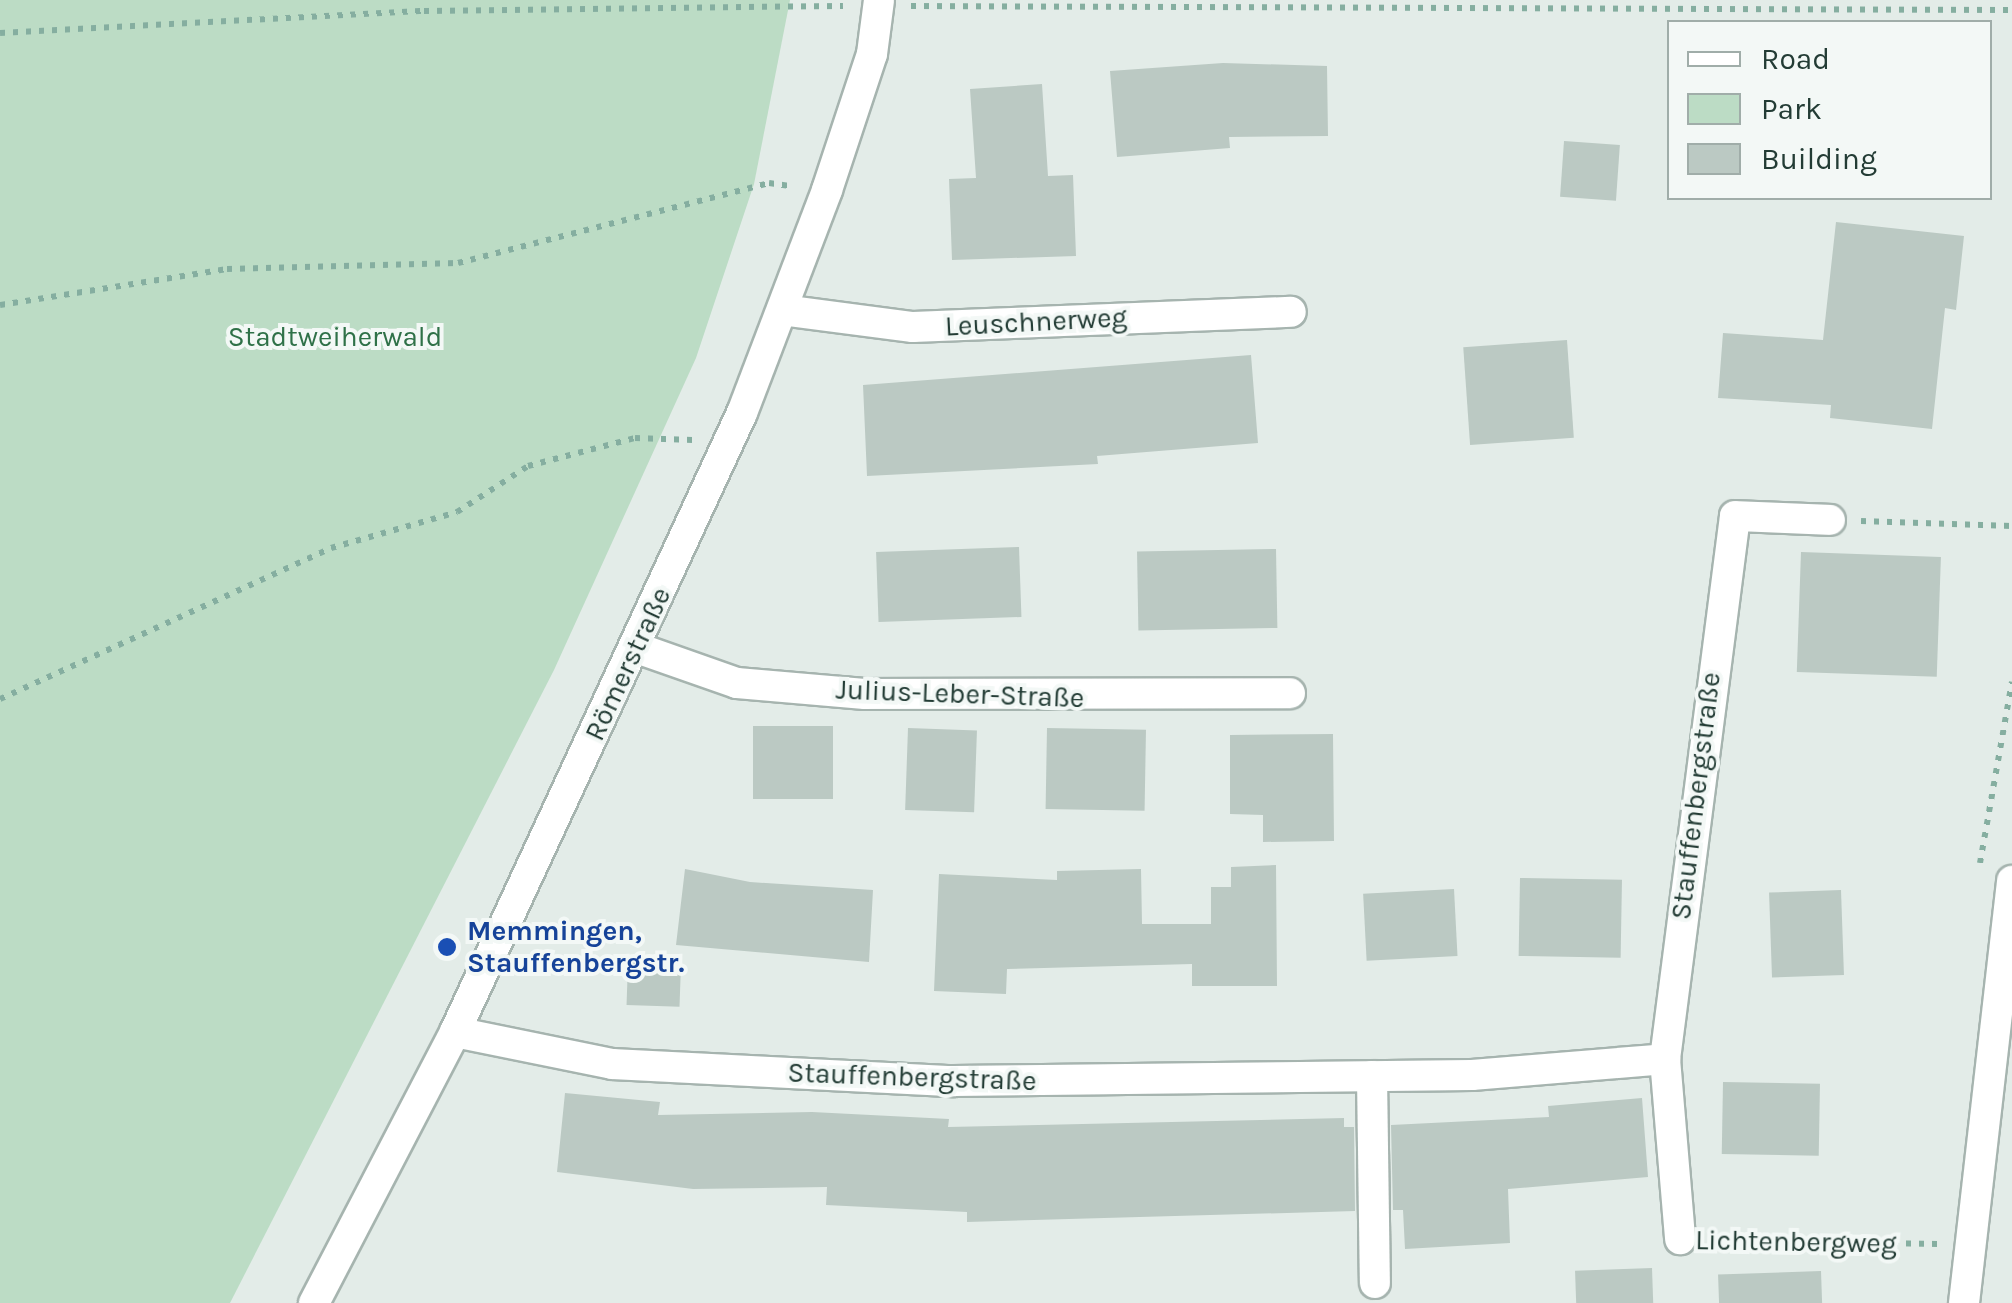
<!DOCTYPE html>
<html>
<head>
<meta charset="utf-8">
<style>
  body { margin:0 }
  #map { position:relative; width:2012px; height:1303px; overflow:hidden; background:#e3ece8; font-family:Karla,sans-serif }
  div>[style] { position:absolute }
  .green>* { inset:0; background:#bcdcc5 }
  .building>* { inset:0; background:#bbc9c3; transform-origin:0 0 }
  .path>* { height:6px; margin-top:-3px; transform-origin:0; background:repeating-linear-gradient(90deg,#85aea0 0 5px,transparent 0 13px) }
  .roads { filter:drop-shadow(2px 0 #a6b4af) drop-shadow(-2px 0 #a6b4af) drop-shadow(0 2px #a6b4af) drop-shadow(0 -2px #a6b4af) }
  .minor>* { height:30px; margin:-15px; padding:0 15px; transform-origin:15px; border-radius:15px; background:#fff }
  .dots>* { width:28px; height:28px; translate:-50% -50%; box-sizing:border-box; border:5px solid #f3f8f6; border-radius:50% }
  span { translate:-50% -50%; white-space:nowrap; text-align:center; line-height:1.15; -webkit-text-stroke:8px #f3f8f6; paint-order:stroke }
  .street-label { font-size:28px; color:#233c35 }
  .park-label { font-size:28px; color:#2f7148 }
  .transit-label { font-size:28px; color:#164399; font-weight:700 }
  .left { translate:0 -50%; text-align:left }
  .legend { position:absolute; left:1667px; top:20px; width:325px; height:180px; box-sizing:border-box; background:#f3f8f6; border:2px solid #a0ada9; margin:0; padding:12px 18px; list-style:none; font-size:30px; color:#233c35 }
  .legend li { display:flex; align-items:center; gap:20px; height:50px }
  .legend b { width:50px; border:2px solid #a0ada9 }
</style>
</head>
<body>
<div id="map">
  <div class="green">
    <div style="clip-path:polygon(0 0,790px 0,754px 184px,696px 358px,554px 670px,230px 1303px,0 1303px)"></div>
  </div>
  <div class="building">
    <div style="clip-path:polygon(1223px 63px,1327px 66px,1328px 136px,1229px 137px,1230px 148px,1117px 157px,1110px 71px)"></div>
    <div style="clip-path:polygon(1042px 84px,1048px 176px,1073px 175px,1076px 256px,952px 260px,949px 179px,976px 178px,970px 89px)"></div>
    <div style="left:1564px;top:141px;width:56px;height:56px;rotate:4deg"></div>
    <div style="clip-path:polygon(1836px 222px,1964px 236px,1956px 310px,1945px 308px,1932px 429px,1830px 418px,1831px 405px,1718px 398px,1723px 333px,1823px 340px)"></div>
    <div style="left:1567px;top:340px;width:98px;height:104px;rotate:86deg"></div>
    <div style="clip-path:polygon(1251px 355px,1258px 443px,1097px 456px,1098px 464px,867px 476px,863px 385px)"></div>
    <div style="left:1019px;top:547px;width:70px;height:143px;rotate:88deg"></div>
    <div style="left:1276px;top:549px;width:79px;height:139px;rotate:89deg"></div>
    <div style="left:1801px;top:552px;width:140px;height:120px;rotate:2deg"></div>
    <div style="left:753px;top:726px;width:80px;height:73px"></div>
    <div style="left:908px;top:728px;width:69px;height:82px;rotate:2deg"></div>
    <div style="left:1047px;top:728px;width:99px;height:81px;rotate:1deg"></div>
    <div style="clip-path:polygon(1333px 734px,1334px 841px,1263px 842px,1263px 815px,1230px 814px,1230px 735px)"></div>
    <div style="clip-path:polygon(1276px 865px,1277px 986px,1192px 986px,1192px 964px,1007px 969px,1006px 994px,934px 991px,939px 874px,1057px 880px,1057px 871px,1141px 869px,1142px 924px,1211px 924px,1211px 887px,1231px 887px,1231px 867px)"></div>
    <div style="clip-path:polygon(685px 869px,750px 882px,873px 890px,869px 962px,676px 945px)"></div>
    <div style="left:1520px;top:878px;width:102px;height:78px;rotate:1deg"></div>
    <div style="left:1454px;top:889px;width:67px;height:91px;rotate:87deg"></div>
    <div style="left:1841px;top:890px;width:85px;height:72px;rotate:88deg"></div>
    <div style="left:628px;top:963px;width:53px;height:42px;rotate:2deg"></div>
    <div style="left:1723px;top:1082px;width:97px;height:72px;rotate:1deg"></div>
    <div style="clip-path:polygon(565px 1093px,660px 1102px,658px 1115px,812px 1112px,949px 1119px,948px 1127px,1344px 1118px,1344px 1127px,1354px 1127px,1355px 1211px,967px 1222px,967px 1212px,826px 1205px,827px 1187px,693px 1189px,557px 1172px)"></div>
    <div style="clip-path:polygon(1642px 1098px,1648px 1177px,1508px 1189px,1510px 1243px,1405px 1249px,1403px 1210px,1393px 1210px,1391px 1125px,1549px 1117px,1548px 1106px)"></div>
    <div style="left:1652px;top:1268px;width:35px;height:77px;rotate:88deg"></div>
    <div style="left:1821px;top:1271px;width:32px;height:103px;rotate:88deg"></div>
  </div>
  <div class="path">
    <div style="left:911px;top:6px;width:1101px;rotate:0.21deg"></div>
    <div style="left:0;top:33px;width:425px;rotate:-3deg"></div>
    <div style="left:424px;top:11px;width:419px;rotate:-0.7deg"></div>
    <div style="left:0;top:305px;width:230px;rotate:-9deg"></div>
    <div style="left:227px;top:269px;width:231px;rotate:-1.5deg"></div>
    <div style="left:458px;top:263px;width:321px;rotate:-14.4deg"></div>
    <div style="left:769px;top:183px;width:21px;rotate:8deg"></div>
    <div style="left:1861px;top:521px;width:151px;rotate:1.9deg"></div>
    <div style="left:0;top:699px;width:364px;rotate:-24.5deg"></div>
    <div style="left:331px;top:548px;width:131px;rotate:-15.9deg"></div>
    <div style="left:457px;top:512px;width:85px;rotate:-32.9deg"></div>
    <div style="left:528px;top:466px;width:111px;rotate:-14.7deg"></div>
    <div style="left:635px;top:438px;width:58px;rotate:2deg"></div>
    <div style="left:1980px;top:863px;width:184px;rotate:-80deg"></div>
    <div style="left:1711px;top:1240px;width:227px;rotate:1deg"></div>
  </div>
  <div class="roads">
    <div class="minor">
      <div style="left:782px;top:310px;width:132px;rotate:7.4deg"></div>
      <div style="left:913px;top:327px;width:378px;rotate:-2.3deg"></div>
      <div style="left:637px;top:648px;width:106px;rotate:19.3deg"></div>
      <div style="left:737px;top:683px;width:128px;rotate:4.9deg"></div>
      <div style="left:865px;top:694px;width:425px;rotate:-0.1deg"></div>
      <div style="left:455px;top:1032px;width:160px;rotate:11.5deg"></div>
      <div style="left:612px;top:1064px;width:341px;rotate:2.9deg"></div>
      <div style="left:953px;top:1081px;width:519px;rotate:-0.66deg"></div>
      <div style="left:1472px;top:1075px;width:194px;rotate:-4.7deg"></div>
      <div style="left:1665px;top:1059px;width:547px;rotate:-82.65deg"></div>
      <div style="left:1735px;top:516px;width:95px;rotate:2.4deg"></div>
      <div style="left:1665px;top:1059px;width:181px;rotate:85.2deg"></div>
      <div style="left:1372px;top:1076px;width:207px;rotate:89.2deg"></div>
      <div style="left:314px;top:1303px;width:305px;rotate:-62.5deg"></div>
      <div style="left:455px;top:1032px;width:682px;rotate:-65.13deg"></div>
      <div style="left:742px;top:413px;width:239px;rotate:-69.1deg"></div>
      <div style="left:827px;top:190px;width:143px;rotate:-71.7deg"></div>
      <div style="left:872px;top:54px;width:54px;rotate:-82.6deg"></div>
      <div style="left:1964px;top:1303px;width:425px;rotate:-83.5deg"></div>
    </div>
  </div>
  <div class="dots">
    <div style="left:447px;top:947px;background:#1a4fb4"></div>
  </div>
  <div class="street-label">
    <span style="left:1036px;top:322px;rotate:-3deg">Leuschnerweg</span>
    <span style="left:628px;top:664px;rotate:-65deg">Römerstraße</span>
    <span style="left:960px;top:694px;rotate:2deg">Julius-Leber-Straße</span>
    <span style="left:1696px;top:796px;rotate:-83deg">Stauffenbergstraße</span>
    <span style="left:912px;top:1077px;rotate:2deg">Stauffenbergstraße</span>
    <span style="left:1796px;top:1242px;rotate:1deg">Lichtenbergweg</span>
  </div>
  <div class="park-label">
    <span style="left:335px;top:337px">Stadtweiherwald</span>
  </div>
  <div class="transit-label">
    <span class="left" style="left:467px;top:947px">Memmingen,<br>Stauffenbergstr.</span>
  </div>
  <ul class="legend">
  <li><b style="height:12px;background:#fff"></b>Road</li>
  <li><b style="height:28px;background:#bcdcc5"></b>Park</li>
  <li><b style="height:28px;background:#bbc9c3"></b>Building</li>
  </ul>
</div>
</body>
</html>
